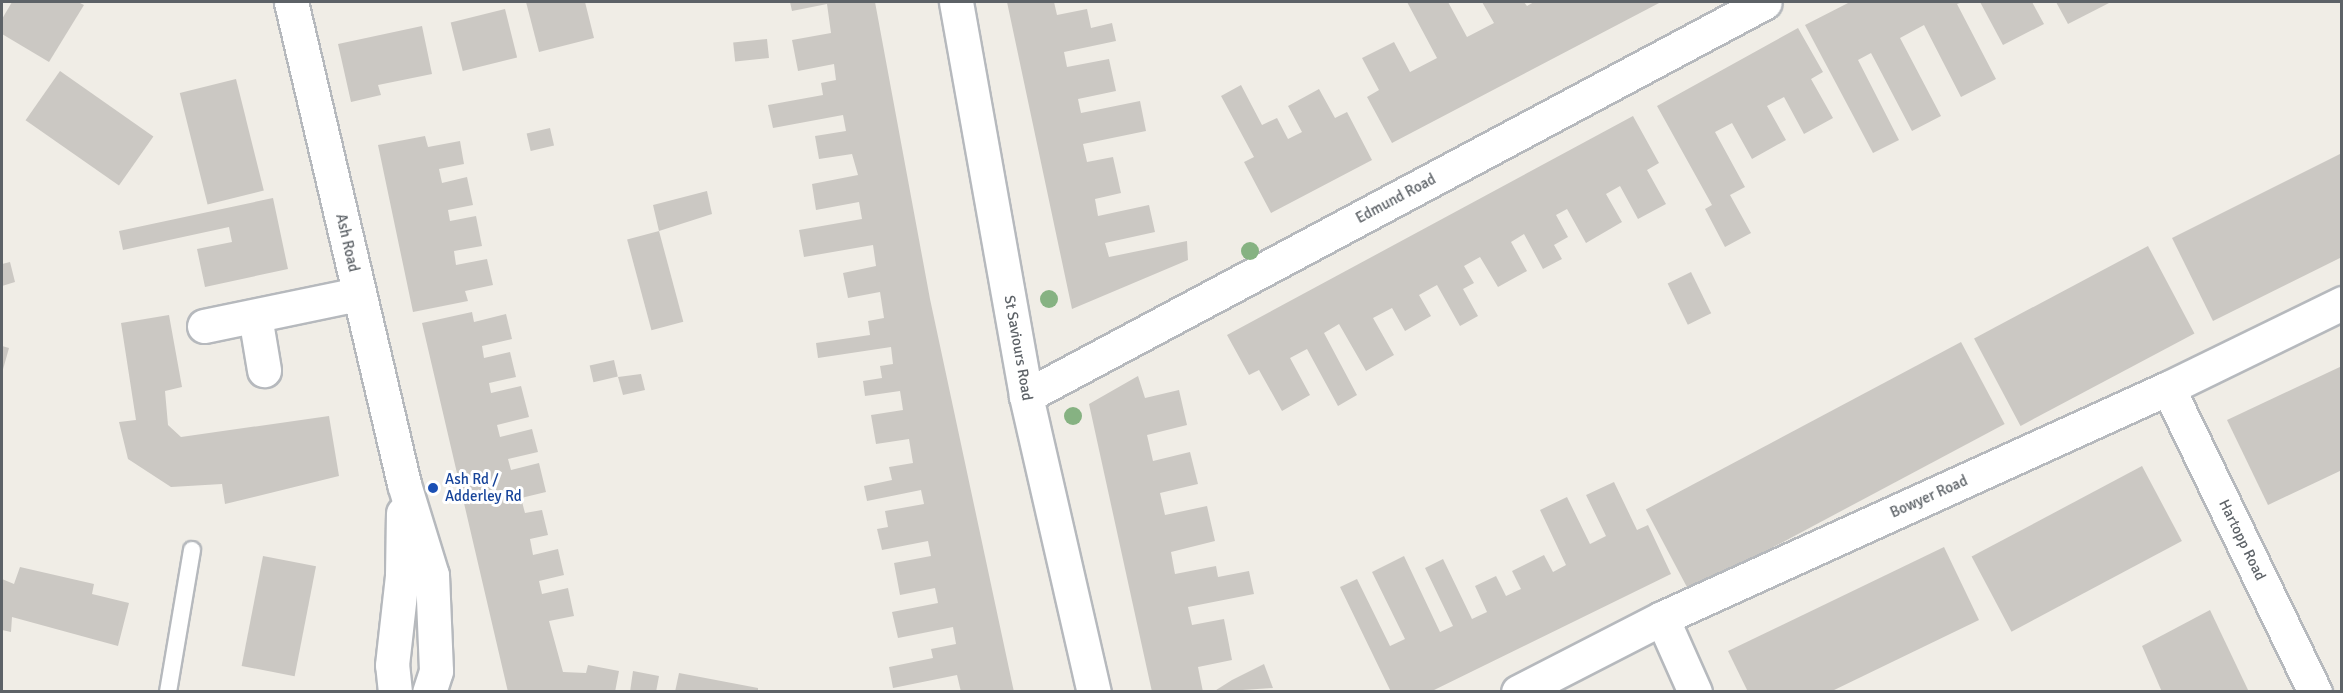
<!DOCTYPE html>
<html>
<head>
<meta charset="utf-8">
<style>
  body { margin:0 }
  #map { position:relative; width:2343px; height:693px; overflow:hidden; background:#f0ede6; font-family:Signika,sans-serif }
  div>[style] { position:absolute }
  .building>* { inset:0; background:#cbc8c3; transform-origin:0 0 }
  .roads { filter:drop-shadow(2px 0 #b6b9bd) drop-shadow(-2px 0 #b6b9bd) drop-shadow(0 2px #b6b9bd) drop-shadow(0 -2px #b6b9bd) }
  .service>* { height:16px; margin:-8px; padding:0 8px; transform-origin:8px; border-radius:8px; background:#fff }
  .minor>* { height:33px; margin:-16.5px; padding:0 16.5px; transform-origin:16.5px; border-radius:16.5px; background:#fff }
  .secondary>* { height:33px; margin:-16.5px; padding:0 16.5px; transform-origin:16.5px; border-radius:16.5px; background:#fff }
  .trees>* { width:18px; height:18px; margin:-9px; border-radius:50%; background:#86b282 }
  .dots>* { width:16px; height:16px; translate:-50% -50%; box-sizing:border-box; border:3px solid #fff; border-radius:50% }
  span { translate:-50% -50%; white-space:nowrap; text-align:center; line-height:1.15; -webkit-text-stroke:6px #fff; paint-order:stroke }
  .street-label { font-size:15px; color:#5d6267 }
  .transit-label { font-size:15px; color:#164399 }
  .left { translate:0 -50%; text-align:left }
  .frame { position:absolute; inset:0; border:3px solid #5d6267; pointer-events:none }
</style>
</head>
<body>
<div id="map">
  <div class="building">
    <div style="clip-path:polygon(12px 2px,78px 2px,84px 5px,49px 62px,2px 34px,2px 19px)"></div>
    <div style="clip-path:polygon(526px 2px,585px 2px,594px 38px,539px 52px)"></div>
    <div style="clip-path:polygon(790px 2px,875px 2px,930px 299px,1014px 692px,961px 692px,957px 675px,893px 688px,889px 667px,933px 658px,931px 649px,956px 644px,953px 627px,898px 638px,892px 612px,938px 603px,935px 588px,900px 595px,894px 563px,931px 556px,928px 541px,882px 550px,877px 529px,888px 527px,885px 511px,924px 504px,921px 490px,867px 501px,864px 486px,892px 480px,889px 467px,913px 463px,909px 439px,876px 444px,871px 415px,903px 410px,900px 391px,865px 396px,863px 381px,882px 378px,880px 366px,893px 364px,891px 347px,818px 358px,816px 343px,870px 335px,868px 321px,884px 318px,880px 292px,848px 298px,843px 273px,876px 266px,873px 245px,804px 257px,799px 230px,862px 219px,859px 202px,816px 210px,812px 184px,858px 175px,852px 154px,819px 159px,815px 136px,846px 131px,843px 115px,773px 128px,768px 105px,823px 95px,821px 83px,836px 80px,834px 64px,798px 71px,792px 40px,831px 33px,827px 4px,792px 11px)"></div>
    <div style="clip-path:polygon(1007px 2px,1054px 2px,1057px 15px,1087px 9px,1091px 28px,1112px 23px,1116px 41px,1064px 52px,1067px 67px,1109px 59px,1116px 91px,1078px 99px,1081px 113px,1140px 101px,1146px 131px,1083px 144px,1087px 162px,1113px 157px,1121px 193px,1095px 199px,1098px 216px,1149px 205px,1155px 232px,1105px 243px,1109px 257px,1187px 241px,1188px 260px,1072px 309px)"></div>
    <div style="clip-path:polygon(1407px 2px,1448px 2px,1467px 37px,1494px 23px,1482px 2px,1524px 2px,1527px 6px,1534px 2px,1661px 2px,1392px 143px,1367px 97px,1379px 90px,1362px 58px,1394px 42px,1410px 72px,1437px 58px)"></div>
    <div style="clip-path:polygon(1850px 2px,1963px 2px,1957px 4px,1996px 79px,1961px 97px,1924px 25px,1900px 38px,1941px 116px,1912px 131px,1871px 53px,1858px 60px,1899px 140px,1873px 153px,1805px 25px)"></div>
    <div style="clip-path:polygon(1980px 2px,2032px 2px,2044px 24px,2003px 45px)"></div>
    <div style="clip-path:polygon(2056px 2px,2111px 2px,2068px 24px)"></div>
    <div style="left:505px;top:9px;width:50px;height:56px;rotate:76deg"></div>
    <div style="clip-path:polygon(422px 26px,432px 74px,378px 85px,381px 95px,351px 102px,338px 44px)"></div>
    <div style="clip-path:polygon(1798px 28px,1823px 72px,1811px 79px,1833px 118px,1804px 134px,1784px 97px,1767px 106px,1786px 140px,1752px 159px,1732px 123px,1715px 132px,1745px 187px,1730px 195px,1751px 233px,1725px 247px,1705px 209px,1712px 205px,1657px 106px)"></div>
    <div style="left:767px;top:39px;width:19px;height:34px;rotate:84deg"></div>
    <div style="left:60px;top:71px;width:114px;height:60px;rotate:35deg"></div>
    <div style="left:236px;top:79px;width:115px;height:58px;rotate:76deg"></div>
    <div style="clip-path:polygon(1241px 85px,1262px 125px,1277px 118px,1288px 139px,1302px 132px,1288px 106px,1319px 89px,1335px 118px,1347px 112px,1372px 160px,1271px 213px,1244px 162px,1254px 157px,1221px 96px)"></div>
    <div style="clip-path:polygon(1633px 116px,1659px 163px,1647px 170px,1666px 204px,1638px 219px,1620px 186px,1606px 194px,1622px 222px,1586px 243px,1567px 209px,1556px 215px,1568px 237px,1554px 245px,1562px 259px,1543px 269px,1524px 234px,1511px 242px,1527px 271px,1498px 287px,1480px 257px,1464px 266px,1474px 283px,1463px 289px,1478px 316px,1460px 326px,1437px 285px,1419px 295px,1431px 316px,1405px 331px,1392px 308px,1373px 318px,1394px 355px,1366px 371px,1339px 324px,1324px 333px,1357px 395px,1338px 406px,1307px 349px,1290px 358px,1310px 395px,1282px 411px,1259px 370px,1249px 375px,1227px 335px)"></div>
    <div style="left:550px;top:128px;width:18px;height:24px;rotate:77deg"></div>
    <div style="clip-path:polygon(425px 136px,428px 147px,460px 141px,464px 164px,439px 169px,442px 183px,467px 177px,473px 205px,448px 210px,450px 221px,476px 216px,482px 246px,454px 251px,456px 265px,487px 259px,493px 285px,465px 291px,468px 301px,413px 312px,378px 145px)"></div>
    <div style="clip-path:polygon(2342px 153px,2342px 257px,2213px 321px,2172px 238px)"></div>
    <div style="clip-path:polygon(707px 191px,712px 214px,659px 231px,653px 205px)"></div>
    <div style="clip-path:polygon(273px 198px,288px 269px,205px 287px,197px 249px,232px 242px,229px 227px,123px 250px,119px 231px)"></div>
    <div style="left:659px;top:231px;width:94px;height:33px;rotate:75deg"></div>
    <div style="left:2148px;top:246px;width:99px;height:197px;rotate:62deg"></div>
    <div style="clip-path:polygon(10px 262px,15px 282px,2px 286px,2px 264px)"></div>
    <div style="left:1691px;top:272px;width:46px;height:26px;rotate:64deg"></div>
    <div style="clip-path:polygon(472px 312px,474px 322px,506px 314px,512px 339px,482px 346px,484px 358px,510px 352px,516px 377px,489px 383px,491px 393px,521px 386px,529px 417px,497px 425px,500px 437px,532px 429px,538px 452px,508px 459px,511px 470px,539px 463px,546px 492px,521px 498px,525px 513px,542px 510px,548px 535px,530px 539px,533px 555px,558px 549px,564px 575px,539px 581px,542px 594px,568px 588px,574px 616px,549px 621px,563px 672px,586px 673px,588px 665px,619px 671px,615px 692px,508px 692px,422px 323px)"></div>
    <div style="clip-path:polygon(169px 315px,182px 387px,165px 391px,168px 425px,181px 437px,329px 416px,339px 476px,225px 504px,222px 484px,171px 487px,128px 459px,119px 422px,136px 420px,121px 323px)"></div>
    <div style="left:1961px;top:342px;width:93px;height:357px;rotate:62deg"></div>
    <div style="clip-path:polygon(2px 346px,9px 348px,2px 373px)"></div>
    <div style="left:614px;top:360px;width:17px;height:25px;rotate:77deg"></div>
    <div style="clip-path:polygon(2342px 366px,2342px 470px,2268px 505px,2227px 420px)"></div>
    <div style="clip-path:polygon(641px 374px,645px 390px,623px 395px,618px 377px)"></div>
    <div style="clip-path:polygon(1138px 376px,1145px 398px,1179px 390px,1187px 425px,1147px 435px,1153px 461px,1190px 452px,1198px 484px,1160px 493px,1165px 515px,1207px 506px,1215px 541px,1171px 552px,1175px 574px,1216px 566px,1218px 577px,1249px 571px,1254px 594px,1188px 607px,1192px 625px,1224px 619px,1232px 660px,1198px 667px,1203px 692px,1152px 692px,1089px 404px)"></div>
    <div style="left:2142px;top:466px;width:85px;height:193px;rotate:62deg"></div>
    <div style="clip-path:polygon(1614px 482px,1637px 530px,1648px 525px,1671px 574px,1430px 692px,1391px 692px,1340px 587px,1357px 579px,1390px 646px,1405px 639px,1372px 572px,1404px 556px,1440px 632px,1453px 626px,1425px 568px,1443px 559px,1472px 619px,1487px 612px,1475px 586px,1496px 576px,1506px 596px,1521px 589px,1512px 571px,1544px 555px,1553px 572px,1566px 565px,1540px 510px,1567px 497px,1590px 544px,1606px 536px,1586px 495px)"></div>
    <div style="clip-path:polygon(1944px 547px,1979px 620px,1830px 692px,1748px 692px,1728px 651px)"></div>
    <div style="left:263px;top:556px;width:54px;height:112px;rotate:11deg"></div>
    <div style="clip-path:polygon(20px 567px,94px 584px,92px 594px,129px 603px,118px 646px,12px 617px,11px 632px,2px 630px,2px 579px,14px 584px)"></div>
    <div style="clip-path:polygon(2210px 610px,2249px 692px,2162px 692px,2142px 646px)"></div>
    <div style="clip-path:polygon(1264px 664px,1273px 688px,1213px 692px,1232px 680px)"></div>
    <div style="clip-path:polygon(633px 671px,659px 676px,656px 692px,630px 692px)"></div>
    <div style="clip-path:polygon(679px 673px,758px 688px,758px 692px,675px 692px)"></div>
  </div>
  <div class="roads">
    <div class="service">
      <div style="left:168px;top:692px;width:144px;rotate:-80.4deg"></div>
    </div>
    <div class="minor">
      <div style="left:956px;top:2px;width:400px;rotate:79.9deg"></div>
      <div style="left:1026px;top:396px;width:304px;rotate:77.1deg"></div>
      <div style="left:255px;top:316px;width:55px;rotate:80.5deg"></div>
      <div style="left:204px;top:326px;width:158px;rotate:-11.7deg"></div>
      <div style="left:2168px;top:388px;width:338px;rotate:64.2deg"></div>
      <div style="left:1026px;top:396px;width:837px;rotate:-28.06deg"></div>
      <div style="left:1662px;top:618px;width:81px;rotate:66deg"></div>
    </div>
    <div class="secondary">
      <div style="left:291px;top:2px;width:495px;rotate:76.8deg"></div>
      <div style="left:404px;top:484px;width:95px;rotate:72.9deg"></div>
      <div style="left:432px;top:575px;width:96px;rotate:87.6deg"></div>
      <div style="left:436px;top:671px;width:22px;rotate:108deg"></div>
      <div style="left:395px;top:692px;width:27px;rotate:-96deg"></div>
      <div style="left:392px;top:665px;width:90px;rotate:-83.6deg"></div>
      <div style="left:402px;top:576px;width:63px;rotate:-89.1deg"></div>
      <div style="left:1518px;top:692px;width:162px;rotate:-27.2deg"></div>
      <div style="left:1662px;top:618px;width:556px;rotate:-24.44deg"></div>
      <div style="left:2168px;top:388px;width:194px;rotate:-26deg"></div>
    </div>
  </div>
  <div class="trees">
    <div style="left:1250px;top:251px"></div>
    <div style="left:1049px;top:299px"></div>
    <div style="left:1073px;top:416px"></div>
  </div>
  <div class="dots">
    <div style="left:433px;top:488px;background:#1a4fb4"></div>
  </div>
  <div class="street-label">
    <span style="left:1396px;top:199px;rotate:-28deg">Edmund Road</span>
    <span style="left:347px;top:243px;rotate:77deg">Ash Road</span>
    <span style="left:1018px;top:348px;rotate:80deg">St Saviours Road</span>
    <span style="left:1929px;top:497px;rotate:-24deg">Bowyer Road</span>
    <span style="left:2242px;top:540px;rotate:64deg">Hartopp Road</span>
  </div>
  <div class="transit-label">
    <span class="left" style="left:445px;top:488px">Ash Rd /<br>Adderley Rd</span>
  </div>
  <div class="frame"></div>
</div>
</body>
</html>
